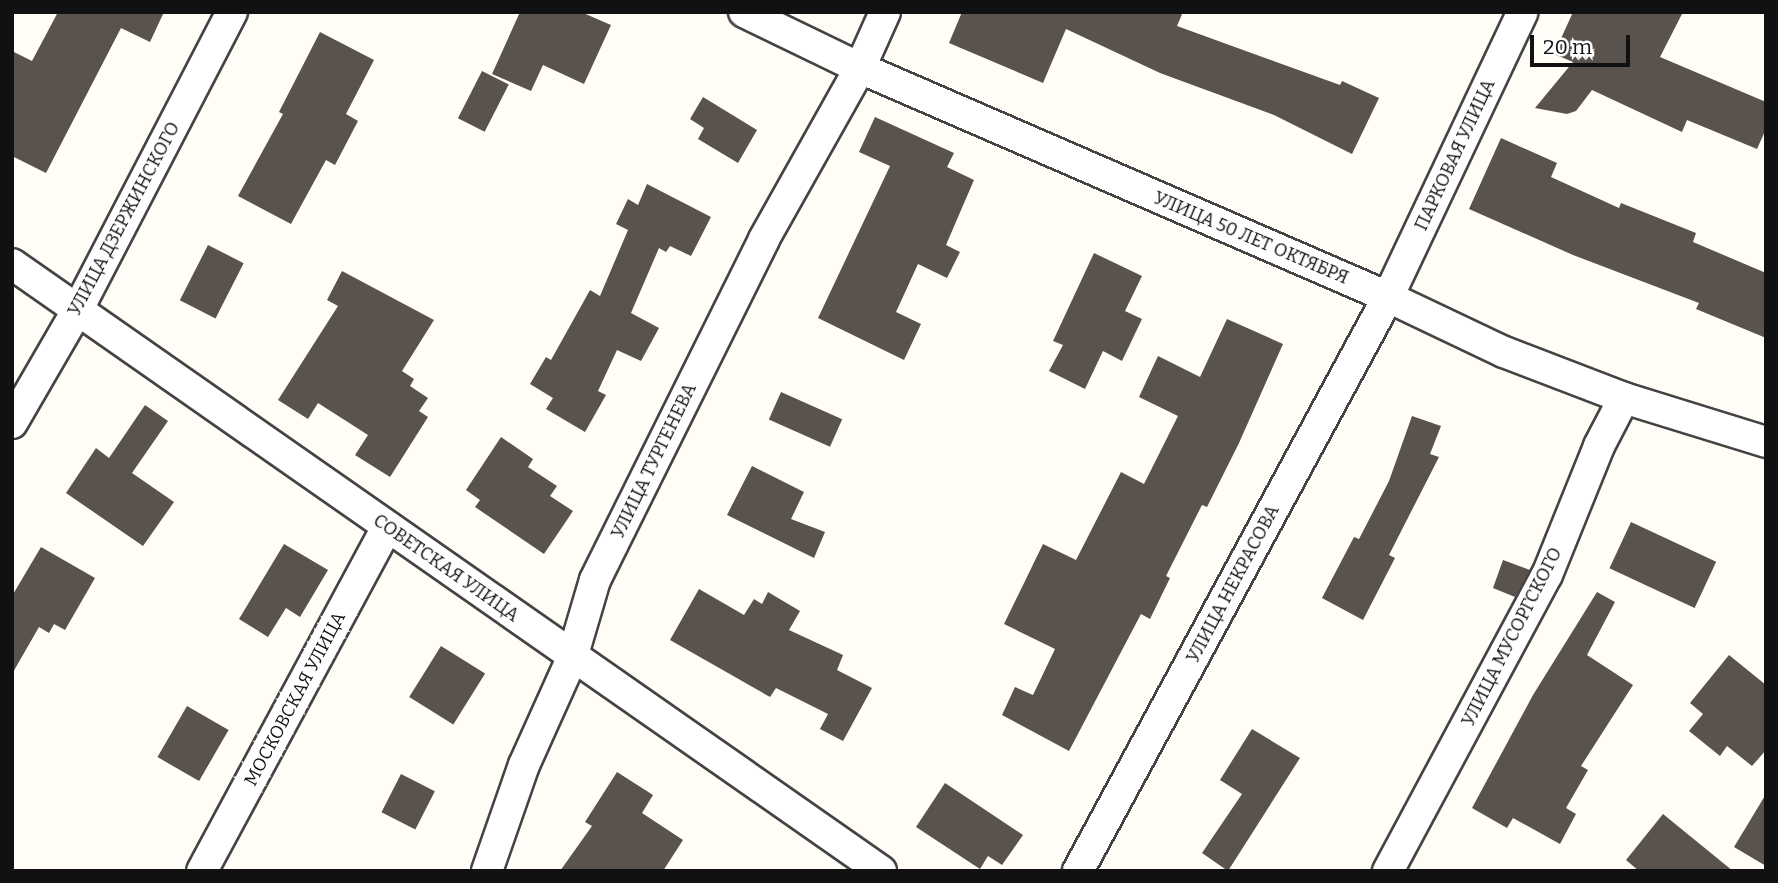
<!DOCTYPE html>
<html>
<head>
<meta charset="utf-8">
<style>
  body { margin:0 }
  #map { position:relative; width:1778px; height:883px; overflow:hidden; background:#fffdf5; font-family:Bitter,serif }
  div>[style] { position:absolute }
  .building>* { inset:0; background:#5a524d; transform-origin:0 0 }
  .roads { filter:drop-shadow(2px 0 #444) drop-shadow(-2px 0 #444) drop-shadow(0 2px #444) drop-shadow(0 -2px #444) }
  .minor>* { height:30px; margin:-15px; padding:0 15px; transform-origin:15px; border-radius:15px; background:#fff }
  span { translate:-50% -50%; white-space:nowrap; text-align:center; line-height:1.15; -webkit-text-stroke:7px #fff; paint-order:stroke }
  .street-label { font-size:18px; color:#111 }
  .frame { position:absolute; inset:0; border:14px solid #111; pointer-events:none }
  .scale { position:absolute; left:1530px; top:35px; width:100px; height:32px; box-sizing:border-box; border:4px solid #111; border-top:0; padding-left:9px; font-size:21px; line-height:24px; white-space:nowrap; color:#111; -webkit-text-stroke:5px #fff; paint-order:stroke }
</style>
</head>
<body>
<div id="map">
  <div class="building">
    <div style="clip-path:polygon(58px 12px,164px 12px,150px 42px,121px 28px,46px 173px,12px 156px,12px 51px,32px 61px)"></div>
    <div style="clip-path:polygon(520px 12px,581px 12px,611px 25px,584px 84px,543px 65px,531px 91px,492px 74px)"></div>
    <div style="clip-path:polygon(962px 12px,1183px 12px,1177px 26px,1340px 85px,1342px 81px,1379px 98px,1352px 154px,1274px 115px,1160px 73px,1066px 29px,1043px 83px,949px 43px)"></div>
    <div style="clip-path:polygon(1573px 12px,1683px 12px,1660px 57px,1766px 102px,1766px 129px,1757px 149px,1687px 120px,1682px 132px,1592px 90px,1576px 111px,1567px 114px,1535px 108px,1573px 62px,1554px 54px)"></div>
    <div style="clip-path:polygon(320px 32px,374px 60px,346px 114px,358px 121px,335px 165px,326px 160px,291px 224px,238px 196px,283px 114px,279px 112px)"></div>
    <div style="left:482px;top:71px;width:30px;height:53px;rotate:27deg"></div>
    <div style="clip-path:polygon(703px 97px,757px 130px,738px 163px,698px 139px,704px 128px,690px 119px)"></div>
    <div style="clip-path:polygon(875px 117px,954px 153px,947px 167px,974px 180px,946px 245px,960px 252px,947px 278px,918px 264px,896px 312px,921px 324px,904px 360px,818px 318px,890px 166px,859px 152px)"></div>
    <div style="clip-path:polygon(1501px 138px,1557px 163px,1551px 177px,1619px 208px,1621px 203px,1696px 233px,1693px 242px,1766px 273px,1766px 338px,1696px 309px,1699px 303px,1573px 255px,1469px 209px)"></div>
    <div style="clip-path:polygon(647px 184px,711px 217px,691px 256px,670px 246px,666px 252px,659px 248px,631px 313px,659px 328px,641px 361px,617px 350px,598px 391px,606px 395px,585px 432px,546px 409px,553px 398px,530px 384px,546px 357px,551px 360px,590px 290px,600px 296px,628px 230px,616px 224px,628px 199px,638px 205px)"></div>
    <div style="left:208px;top:245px;width:40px;height:62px;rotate:27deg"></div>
    <div style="clip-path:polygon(1094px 253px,1142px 276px,1125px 311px,1142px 319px,1122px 361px,1103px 351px,1085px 389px,1049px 371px,1063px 345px,1053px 341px)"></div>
    <div style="clip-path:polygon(342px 271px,434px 320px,402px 371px,414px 379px,410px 386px,428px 398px,419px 411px,428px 417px,390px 477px,355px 455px,368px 435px,318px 403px,308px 419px,278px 400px,338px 306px,327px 300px)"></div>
    <div style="clip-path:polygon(1227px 319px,1283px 344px,1239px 443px,1207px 507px,1202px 505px,1166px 576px,1170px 578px,1150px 619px,1141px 614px,1069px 751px,1002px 715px,1015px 687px,1033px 695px,1055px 649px,1004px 624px,1043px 544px,1076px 560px,1121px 472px,1144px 484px,1178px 416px,1139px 397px,1158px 356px,1200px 377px)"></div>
    <div style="left:781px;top:392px;width:67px;height:30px;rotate:24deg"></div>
    <div style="clip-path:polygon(145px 405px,168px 421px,132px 473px,174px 502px,143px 546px,66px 493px,96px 448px,109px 458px)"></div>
    <div style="clip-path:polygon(1412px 416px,1441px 426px,1430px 454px,1439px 457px,1389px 555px,1395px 558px,1363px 620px,1322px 598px,1354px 537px,1359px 539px,1389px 481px)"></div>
    <div style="clip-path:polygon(501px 437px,533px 459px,528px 467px,557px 486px,550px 496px,573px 511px,544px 554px,475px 507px,480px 500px,466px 490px)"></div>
    <div style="clip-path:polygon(752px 466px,804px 492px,791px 519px,825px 532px,814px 558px,727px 515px)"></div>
    <div style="left:1631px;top:522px;width:94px;height:51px;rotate:25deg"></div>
    <div style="clip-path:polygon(284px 544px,328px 570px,300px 617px,286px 608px,268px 637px,239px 619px)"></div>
    <div style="clip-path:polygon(41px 547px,95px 578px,65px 630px,54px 624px,49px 633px,39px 627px,12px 674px,12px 596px)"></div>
    <div style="clip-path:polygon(1503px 560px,1530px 570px,1515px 597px,1493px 588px)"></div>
    <div style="clip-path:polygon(699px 589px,744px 615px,754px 599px,762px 604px,768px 592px,800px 611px,789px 630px,843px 655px,837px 670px,872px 688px,843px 741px,820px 729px,828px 714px,776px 688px,770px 697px,670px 640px)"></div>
    <div style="clip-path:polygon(1597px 592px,1615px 602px,1587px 655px,1633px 685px,1581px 766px,1588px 770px,1566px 808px,1576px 814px,1560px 844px,1513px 818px,1507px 828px,1472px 808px,1533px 695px)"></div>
    <div style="left:441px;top:646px;width:52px;height:60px;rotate:32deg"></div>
    <div style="clip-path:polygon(1729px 655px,1766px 685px,1766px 750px,1752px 766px,1727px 746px,1720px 756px,1689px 731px,1703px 714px,1690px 703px)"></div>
    <div style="left:187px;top:706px;width:48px;height:59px;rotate:30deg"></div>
    <div style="clip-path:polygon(1252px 729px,1300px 758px,1228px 871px,1202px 853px,1242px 794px,1220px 780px)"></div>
    <div style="clip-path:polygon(617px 772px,653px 795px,642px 813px,683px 840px,663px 871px,560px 871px,592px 826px,585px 822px)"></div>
    <div style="left:401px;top:774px;width:38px;height:43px;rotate:27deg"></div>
    <div style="clip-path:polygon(945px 783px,1023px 835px,1002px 865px,988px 856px,980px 869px,916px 827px)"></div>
    <div style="clip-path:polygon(1766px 794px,1766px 866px,1734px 847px)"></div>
    <div style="clip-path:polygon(1663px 814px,1733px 871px,1639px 871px,1626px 860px)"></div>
  </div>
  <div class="roads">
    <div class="minor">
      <div style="left:744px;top:12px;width:129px;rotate:25.8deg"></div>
      <div style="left:860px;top:68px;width:576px;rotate:23.45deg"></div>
      <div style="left:1388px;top:297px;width:128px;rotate:25.4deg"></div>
      <div style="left:1504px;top:352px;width:129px;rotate:21deg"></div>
      <div style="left:1624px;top:398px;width:149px;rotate:17.2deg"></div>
      <div style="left:12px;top:264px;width:1060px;rotate:34.93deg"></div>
      <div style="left:12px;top:423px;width:132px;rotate:-59.9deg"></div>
      <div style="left:78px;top:309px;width:335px;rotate:-62.6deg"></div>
      <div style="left:202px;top:871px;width:391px;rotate:-61.7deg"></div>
      <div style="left:487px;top:871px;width:112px;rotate:-70.8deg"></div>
      <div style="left:524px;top:765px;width:117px;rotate:-65.8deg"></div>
      <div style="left:572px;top:658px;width:81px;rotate:-73.6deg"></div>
      <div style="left:595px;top:580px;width:381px;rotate:-63.6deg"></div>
      <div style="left:764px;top:239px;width:196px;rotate:-60.7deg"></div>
      <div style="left:860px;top:68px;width:61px;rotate:-65.9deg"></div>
      <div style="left:1078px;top:871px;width:652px;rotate:-61.63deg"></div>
      <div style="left:1388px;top:297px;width:315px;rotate:-64.7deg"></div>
      <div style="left:1388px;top:871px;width:336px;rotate:-61.8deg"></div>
      <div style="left:1547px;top:575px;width:139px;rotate:-68deg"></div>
      <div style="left:1599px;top:446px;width:54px;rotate:-62.5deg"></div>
    </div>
  </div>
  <div class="street-label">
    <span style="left:1455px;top:155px;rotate:-65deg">ПАРКОВАЯ УЛИЦА</span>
    <span style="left:124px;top:219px;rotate:-62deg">УЛИЦА ДЗЕРЖИНСКОГО</span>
    <span style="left:1251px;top:238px;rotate:23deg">УЛИЦА 50 ЛЕТ ОКТЯБРЯ</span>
    <span style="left:654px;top:461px;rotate:-64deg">УЛИЦА ТУРГЕНЕВА</span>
    <span style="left:446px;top:568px;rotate:35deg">СОВЕТСКАЯ УЛИЦА</span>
    <span style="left:1233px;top:584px;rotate:-62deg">УЛИЦА НЕКРАСОВА</span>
    <span style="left:1512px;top:637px;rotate:-63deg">УЛИЦА МУСОРГСКОГО</span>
    <span style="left:295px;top:699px;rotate:-62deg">МОСКОВСКАЯ УЛИЦА</span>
  </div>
  <div class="frame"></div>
  <div class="scale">20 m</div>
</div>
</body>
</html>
